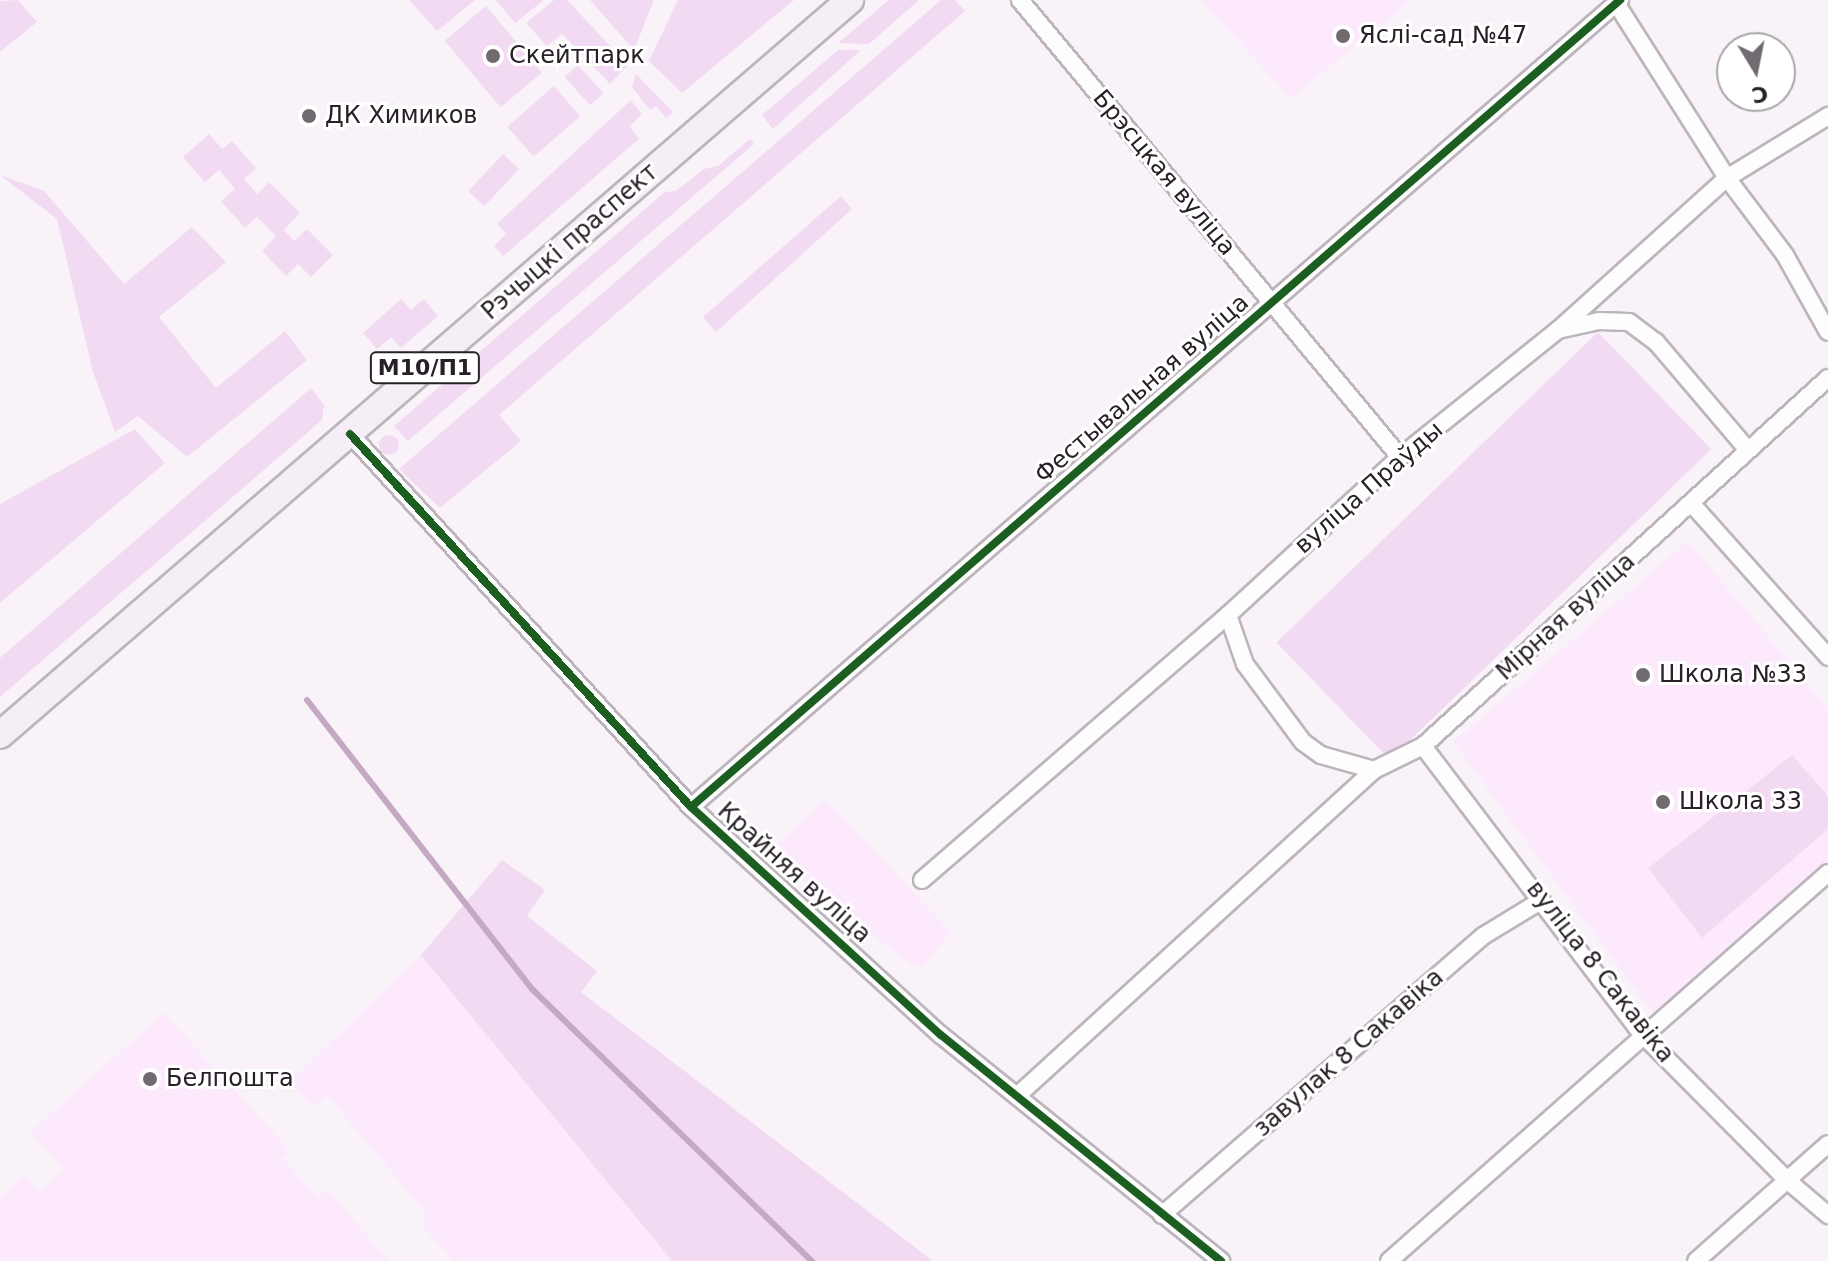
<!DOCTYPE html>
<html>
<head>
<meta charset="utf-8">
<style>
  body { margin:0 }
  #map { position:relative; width:1828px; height:1261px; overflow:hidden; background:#f9f2f9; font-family:"DejaVu Sans",sans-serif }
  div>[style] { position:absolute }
  .built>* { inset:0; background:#fceafc }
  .green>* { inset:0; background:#f3daf3; transform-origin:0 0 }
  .round { border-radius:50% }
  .stream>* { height:6px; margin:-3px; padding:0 3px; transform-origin:3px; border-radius:3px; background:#c4a8c4 }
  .roads { filter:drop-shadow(2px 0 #bcb5bc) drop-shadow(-2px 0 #bcb5bc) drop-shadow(0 2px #bcb5bc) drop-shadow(0 -2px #bcb5bc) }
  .minor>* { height:16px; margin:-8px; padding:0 8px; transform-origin:8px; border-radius:8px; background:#fefdfe }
  .primary>* { height:26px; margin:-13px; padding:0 13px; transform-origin:13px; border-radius:13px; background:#f6eef6 }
  .cycleway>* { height:8px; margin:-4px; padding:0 4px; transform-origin:4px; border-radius:4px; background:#1b5e20 }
  .dots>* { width:22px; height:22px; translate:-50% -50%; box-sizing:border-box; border:4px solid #fff; border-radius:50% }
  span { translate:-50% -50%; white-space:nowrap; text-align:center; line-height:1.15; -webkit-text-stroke:6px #fff; paint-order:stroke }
  .shield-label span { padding:2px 6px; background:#fff; border:2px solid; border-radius:6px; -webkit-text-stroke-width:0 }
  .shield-label { font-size:22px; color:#282028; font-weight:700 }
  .poi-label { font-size:24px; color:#282028 }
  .left { translate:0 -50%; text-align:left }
  .street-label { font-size:24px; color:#282028 }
  .north { position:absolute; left:1716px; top:32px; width:80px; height:80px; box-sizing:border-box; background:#fff; border:2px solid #a9a6a9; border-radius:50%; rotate:170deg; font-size:22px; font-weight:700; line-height:32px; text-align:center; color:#282028 }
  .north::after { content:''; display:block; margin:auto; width:28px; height:36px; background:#716a71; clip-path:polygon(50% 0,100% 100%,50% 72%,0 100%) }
</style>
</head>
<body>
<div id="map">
  <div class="built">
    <div style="clip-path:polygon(1200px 0,1412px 0,1291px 98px)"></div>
    <div style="clip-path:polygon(1688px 541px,1828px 708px,1828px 862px,1653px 1013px,1453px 742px)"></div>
    <div style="clip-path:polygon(826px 800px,951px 932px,923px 966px,910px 964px,768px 852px)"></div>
    <div style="clip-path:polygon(421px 955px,544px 1102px,672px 1261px,454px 1261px,423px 1227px,426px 1214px,418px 1204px,327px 1095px,314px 1107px,288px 1083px)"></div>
    <div style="clip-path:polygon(164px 1013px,290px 1151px,283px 1159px,319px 1197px,327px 1189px,389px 1261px,0 1261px,0 1197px,25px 1175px,41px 1192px,64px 1169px,30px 1132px)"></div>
  </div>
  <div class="green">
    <div style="clip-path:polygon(18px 0,37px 22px,0 52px,0 1px)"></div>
    <div style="clip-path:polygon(409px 0,475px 0,437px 31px)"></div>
    <div style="clip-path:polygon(496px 0,544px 0,515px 23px)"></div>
    <div style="clip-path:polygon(554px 0,567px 0,628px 65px,610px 84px,562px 34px,547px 46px,526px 23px)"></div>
    <div style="clip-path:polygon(590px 0,654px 0,634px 50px)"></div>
    <div style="clip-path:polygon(678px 0,794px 0,682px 93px,649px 61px)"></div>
    <div style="clip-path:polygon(889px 0,919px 0,869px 44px,838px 43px)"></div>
    <div style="clip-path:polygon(941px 0,955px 0,965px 11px,499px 415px,521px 441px,440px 508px,399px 469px)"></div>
    <div style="left:486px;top:6px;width:87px;height:54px;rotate:50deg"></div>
    <div style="clip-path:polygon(838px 50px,861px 50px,773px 129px,762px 115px)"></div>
    <div style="left:578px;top:65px;width:38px;height:18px;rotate:48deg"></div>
    <div style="clip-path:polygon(636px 74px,673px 112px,666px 118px,656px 106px,650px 110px,632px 87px)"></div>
    <div style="left:554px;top:86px;width:40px;height:62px;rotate:49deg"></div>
    <div style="clip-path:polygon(631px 100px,642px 114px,630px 126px,639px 139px,503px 256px,494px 246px,506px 234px,497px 224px)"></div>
    <div style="clip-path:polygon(209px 134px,222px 149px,232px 141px,256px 168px,244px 179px,257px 194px,269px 182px,300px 213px,284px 230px,294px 241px,307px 229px,333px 255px,311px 277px,298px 264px,286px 276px,262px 251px,276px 236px,257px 217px,245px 228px,221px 201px,235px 189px,219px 170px,205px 182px,183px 157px)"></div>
    <div style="clip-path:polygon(750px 139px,754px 144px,408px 441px,394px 426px,665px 192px,676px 191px,704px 169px,718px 166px)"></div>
    <div style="left:503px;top:154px;width:22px;height:51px;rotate:43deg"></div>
    <div style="clip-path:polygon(0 175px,44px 191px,124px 284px,192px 227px,226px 262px,159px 317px,216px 388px,285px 331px,307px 360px,187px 457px,138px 416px,115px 432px,93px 372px,57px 219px)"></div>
    <div style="clip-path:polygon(841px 196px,852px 209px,716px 332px,703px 317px)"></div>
    <div style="clip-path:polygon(401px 299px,411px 310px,424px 299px,438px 316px,401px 348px,391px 337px,377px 349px,363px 333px)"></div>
    <div style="left:1598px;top:332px;width:163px;height:447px;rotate:46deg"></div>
    <div style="clip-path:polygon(311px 388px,324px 405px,322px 420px,0 697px,0 658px)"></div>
    <div style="clip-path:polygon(135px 429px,165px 463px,0 603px,0 504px)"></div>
    <div class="round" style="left:379px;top:435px;width:20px;height:20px"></div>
    <div style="clip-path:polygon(1792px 755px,1828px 796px,1828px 829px,1702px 938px,1648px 868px)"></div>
    <div style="clip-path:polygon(502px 860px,545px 890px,527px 916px,597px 971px,581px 992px,933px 1261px,672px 1261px,421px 955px)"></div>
  </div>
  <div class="stream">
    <div style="left:307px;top:700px;width:368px;rotate:52.1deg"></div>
    <div style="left:533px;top:990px;width:389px;rotate:44.2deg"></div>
  </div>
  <div class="roads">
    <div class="minor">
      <div style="left:1020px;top:0;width:594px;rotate:50.26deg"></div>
      <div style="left:1616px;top:3px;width:207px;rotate:57.6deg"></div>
      <div style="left:1727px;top:178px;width:96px;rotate:53deg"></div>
      <div style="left:1785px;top:255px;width:88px;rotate:60.8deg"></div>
      <div style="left:1558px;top:330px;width:42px;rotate:-12.4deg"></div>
      <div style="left:1599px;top:321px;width:30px;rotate:2deg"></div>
      <div style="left:1629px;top:322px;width:34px;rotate:37deg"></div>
      <div style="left:1656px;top:342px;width:142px;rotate:49.6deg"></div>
      <div style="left:350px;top:434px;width:505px;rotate:47.57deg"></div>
      <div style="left:691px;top:807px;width:338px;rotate:42.4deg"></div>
      <div style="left:941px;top:1035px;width:360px;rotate:38.9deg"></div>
      <div style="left:1691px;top:503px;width:206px;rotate:48.3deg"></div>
      <div style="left:1228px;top:615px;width:52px;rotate:70.9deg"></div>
      <div style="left:1245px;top:664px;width:97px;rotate:53.4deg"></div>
      <div style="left:1303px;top:742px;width:22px;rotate:36deg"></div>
      <div style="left:1321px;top:755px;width:55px;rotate:15.8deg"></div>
      <div style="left:1423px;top:746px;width:362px;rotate:52.8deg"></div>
      <div style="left:1642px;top:1034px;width:206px;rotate:45.2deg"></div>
      <div style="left:1787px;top:1180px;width:54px;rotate:40.5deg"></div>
      <div style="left:691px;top:807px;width:1231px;rotate:-40.98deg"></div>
      <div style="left:922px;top:880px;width:405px;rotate:-40.9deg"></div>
      <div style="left:1228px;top:615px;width:234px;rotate:-42.6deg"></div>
      <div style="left:1400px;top:457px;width:203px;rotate:-38.8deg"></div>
      <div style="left:1558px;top:330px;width:227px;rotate:-42deg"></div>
      <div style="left:1727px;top:178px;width:119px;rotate:-31.5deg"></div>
      <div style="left:1017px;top:1096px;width:483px;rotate:-42.4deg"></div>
      <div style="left:1374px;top:770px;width:55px;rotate:-26.1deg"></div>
      <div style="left:1423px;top:746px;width:547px;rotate:-42.26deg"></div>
      <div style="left:1162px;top:1215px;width:425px;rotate:-41deg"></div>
      <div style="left:1483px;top:936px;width:69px;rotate:-31.4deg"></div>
      <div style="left:1389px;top:1261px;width:586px;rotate:-41.47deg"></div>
      <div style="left:1696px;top:1261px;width:176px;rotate:-41.6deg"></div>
    </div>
    <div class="primary">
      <div style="left:0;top:735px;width:1124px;rotate:-40.85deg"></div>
    </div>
  </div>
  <div class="cycleway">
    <div style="left:350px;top:434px;width:505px;rotate:47.57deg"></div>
    <div style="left:691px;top:807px;width:338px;rotate:42.4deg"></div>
    <div style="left:941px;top:1035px;width:360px;rotate:38.9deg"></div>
    <div style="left:691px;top:807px;width:1231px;rotate:-40.98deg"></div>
  </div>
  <div class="dots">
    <div style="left:1343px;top:36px;background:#716a71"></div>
    <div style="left:493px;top:56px;background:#716a71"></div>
    <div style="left:309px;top:116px;background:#716a71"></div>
    <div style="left:1643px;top:675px;background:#716a71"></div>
    <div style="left:1663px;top:802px;background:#716a71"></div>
    <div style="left:150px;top:1079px;background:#716a71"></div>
  </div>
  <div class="shield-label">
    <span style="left:425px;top:368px">М10/П1</span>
  </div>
  <div class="poi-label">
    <span class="left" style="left:1359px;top:36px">Яслі-сад №47</span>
    <span class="left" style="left:509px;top:56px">Скейтпарк</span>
    <span class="left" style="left:325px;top:116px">ДК Химиков</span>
    <span class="left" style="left:1659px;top:675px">Школа №33</span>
    <span class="left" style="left:1679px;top:802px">Школа 33</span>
    <span class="left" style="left:166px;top:1079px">Белпошта</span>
  </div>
  <div class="street-label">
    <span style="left:1164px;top:173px;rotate:50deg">Брэсцкая вуліца</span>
    <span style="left:570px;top:242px;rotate:-41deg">Рэчыцкі праспект</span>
    <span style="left:1142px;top:389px;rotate:-41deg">Фестывальная вуліца</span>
    <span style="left:1369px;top:488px;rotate:-41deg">вуліца Праўды</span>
    <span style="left:1566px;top:617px;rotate:-42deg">Мірная вуліца</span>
    <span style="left:794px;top:873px;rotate:42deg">Крайняя вуліца</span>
    <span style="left:1600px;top:972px;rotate:52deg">вуліца 8 Сакавіка</span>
    <span style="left:1349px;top:1053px;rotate:-41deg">завулак 8 Сакавіка</span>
  </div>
  <div class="north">С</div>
</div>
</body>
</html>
